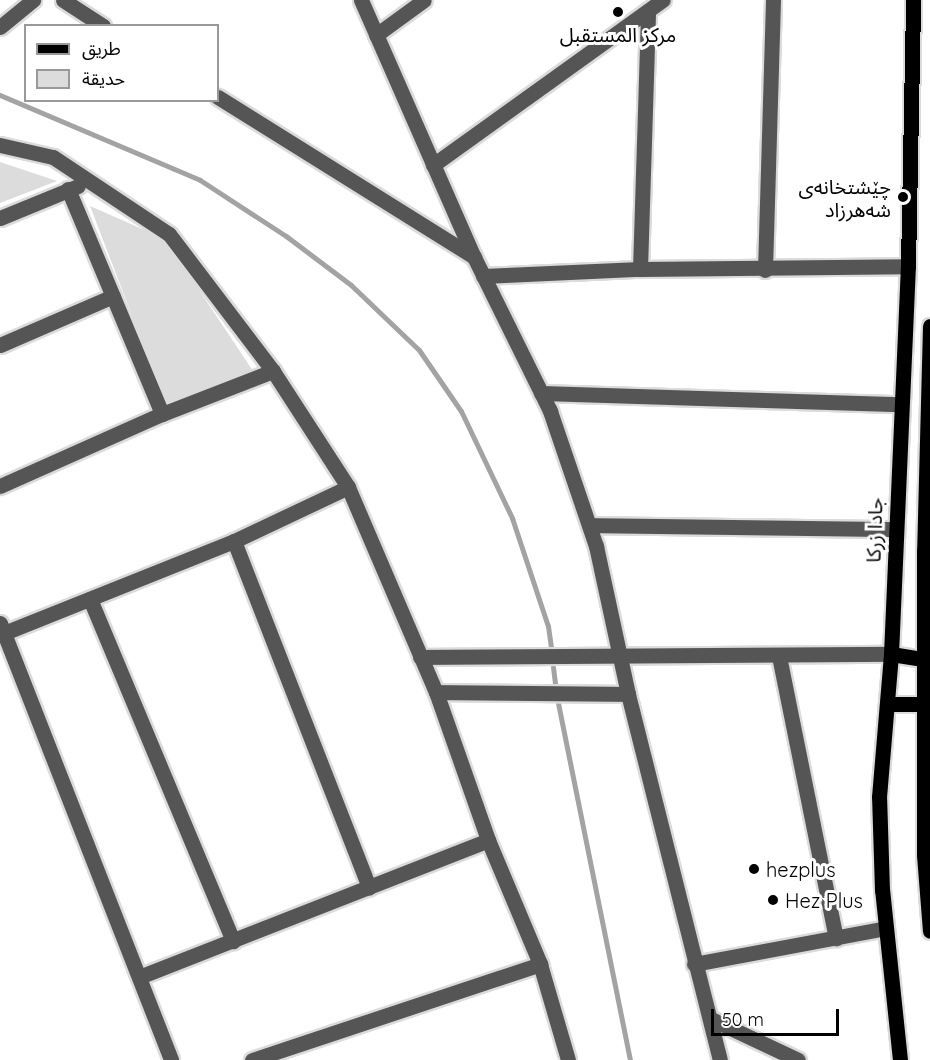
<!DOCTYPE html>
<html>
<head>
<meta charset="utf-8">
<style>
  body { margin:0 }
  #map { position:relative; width:930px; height:1060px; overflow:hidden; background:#fff; font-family:Quicksand,"Noto Sans Arabic",sans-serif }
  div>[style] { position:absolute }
  .green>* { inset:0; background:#dcdcdc }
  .stream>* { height:5px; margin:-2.5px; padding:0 2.5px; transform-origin:2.5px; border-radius:2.5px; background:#a3a3a3 }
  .roads { filter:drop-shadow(2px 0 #dbdbdb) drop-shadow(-2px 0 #dbdbdb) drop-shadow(0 2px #dbdbdb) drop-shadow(0 -2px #dbdbdb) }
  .minor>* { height:15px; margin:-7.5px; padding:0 7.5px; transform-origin:7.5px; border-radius:7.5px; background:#555 }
  .major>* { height:15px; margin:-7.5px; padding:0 7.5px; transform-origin:7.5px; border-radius:7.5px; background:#000 }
  .dots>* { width:16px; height:16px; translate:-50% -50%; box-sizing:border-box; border:3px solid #fff; border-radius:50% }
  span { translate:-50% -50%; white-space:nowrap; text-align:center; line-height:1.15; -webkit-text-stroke:6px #fff; paint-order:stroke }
  .poi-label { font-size:20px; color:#000 }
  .right { translate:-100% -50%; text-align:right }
  .left { translate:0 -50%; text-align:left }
  .street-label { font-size:20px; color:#000 }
  .legend { position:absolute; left:24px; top:24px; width:195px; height:78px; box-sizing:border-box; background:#fff; border:2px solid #999; margin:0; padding:8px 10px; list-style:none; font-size:18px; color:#000 }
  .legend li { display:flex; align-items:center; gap:12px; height:30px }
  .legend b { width:30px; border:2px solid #999 }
  .scale { position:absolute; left:711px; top:1009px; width:128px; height:27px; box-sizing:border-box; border:3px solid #000; border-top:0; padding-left:8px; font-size:18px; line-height:21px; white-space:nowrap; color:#000; -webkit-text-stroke:4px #fff; paint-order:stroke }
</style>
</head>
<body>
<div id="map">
  <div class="green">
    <div style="clip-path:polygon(0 162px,57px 181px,0 203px)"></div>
    <div style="clip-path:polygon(90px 206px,165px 239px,253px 371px,166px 404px)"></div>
  </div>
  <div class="stream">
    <div style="left:0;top:95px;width:217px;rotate:23deg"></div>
    <div style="left:200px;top:180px;width:103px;rotate:33.1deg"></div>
    <div style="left:286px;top:236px;width:81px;rotate:37deg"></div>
    <div style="left:351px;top:285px;width:94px;rotate:43.7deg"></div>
    <div style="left:419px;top:350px;width:74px;rotate:55.5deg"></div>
    <div style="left:461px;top:411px;width:119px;rotate:64.5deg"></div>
    <div style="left:512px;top:518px;width:114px;rotate:71.6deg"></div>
    <div style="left:548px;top:626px;width:22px;rotate:82deg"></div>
    <div style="left:553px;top:667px;width:17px;rotate:83deg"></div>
    <div style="left:558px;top:703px;width:364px;rotate:78.6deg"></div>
  </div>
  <div class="roads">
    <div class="minor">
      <div style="left:63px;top:0;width:48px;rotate:33deg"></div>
      <div style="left:361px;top:0;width:281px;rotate:66.3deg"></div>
      <div style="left:474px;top:257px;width:172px;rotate:63.7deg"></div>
      <div style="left:550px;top:411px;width:143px;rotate:71.2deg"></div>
      <div style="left:596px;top:546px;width:151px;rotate:77.8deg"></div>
      <div style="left:628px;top:694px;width:377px;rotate:75.9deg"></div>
      <div style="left:0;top:27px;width:43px;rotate:-39.3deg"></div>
      <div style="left:376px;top:35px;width:59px;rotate:-36.1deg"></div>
      <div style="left:218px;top:97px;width:302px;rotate:32deg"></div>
      <div style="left:0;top:145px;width:54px;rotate:12.8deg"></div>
      <div style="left:53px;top:157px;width:139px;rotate:33.6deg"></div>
      <div style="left:169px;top:234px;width:172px;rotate:52.8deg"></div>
      <div style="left:273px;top:371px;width:138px;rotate:57.1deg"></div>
      <div style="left:348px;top:487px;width:223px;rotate:66.8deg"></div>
      <div style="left:436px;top:692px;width:157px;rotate:70.6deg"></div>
      <div style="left:488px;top:840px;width:134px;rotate:67.2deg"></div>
      <div style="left:540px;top:964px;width:100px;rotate:73.7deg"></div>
      <div style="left:433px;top:165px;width:283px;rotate:-35.7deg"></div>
      <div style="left:68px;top:189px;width:244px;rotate:67.3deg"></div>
      <div style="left:0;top:218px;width:84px;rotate:-22.3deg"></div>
      <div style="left:640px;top:269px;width:258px;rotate:-88.2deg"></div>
      <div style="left:765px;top:270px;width:270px;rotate:-88.3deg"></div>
      <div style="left:483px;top:276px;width:157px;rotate:-2.6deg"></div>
      <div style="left:640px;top:269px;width:268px;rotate:-0.6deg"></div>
      <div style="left:0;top:345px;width:123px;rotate:-23.4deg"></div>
      <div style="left:541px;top:393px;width:359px;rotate:1.8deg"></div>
      <div style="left:0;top:486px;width:177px;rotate:-24deg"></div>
      <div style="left:162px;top:414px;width:119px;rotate:-21.2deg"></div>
      <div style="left:589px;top:525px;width:305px;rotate:0.8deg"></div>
      <div style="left:234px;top:541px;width:372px;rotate:68.7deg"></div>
      <div style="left:90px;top:599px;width:371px;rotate:67.3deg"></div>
      <div style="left:0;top:623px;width:469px;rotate:68.6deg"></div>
      <div style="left:4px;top:633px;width:248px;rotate:-21.8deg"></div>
      <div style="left:234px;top:541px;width:126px;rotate:-25.3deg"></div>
      <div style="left:779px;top:656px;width:288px;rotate:78.6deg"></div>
      <div style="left:420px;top:657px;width:471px;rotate:-0.4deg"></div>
      <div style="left:436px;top:692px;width:192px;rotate:0.6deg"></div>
      <div style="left:694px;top:964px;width:195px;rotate:-10.6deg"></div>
      <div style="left:139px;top:977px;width:375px;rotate:-21.4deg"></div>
      <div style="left:711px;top:1019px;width:96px;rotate:25.2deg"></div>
      <div style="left:252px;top:1060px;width:304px;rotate:-18.4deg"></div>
    </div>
    <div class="major">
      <div style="left:930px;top:326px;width:225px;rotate:91.5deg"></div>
      <div style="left:924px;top:551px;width:304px;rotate:90deg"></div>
      <div style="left:924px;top:855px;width:76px;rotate:85.5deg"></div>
      <div style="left:891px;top:654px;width:39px;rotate:9deg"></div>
      <div style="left:887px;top:704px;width:43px"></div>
      <div style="left:900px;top:1060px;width:171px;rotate:-96deg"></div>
      <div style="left:882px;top:890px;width:93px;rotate:-91.8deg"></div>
      <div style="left:879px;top:797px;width:144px;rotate:-85.2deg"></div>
      <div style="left:891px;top:654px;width:388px;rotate:-87.5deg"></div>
      <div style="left:908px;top:266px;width:266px;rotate:-88.9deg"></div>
    </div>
  </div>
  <div class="dots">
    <div style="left:618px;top:12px;background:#000"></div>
    <div style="left:903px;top:197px;background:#000"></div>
    <div style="left:754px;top:869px;background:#000"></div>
    <div style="left:773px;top:900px;background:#000"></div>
  </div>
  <div class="poi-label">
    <span style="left:618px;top:34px">مركز المستقبل</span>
    <span class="right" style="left:891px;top:198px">چێشتخانەی<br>شەهرزاد</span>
    <span class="left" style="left:766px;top:869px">hezplus</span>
    <span class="left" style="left:785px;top:900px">Hez Plus</span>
  </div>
  <div class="street-label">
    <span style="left:874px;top:530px;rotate:-88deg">جادا زرکا</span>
  </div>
  <ul class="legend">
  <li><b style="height:8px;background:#000"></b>طريق</li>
  <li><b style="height:16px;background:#dcdcdc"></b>حديقة</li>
  </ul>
  <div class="scale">50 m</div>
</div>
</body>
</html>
